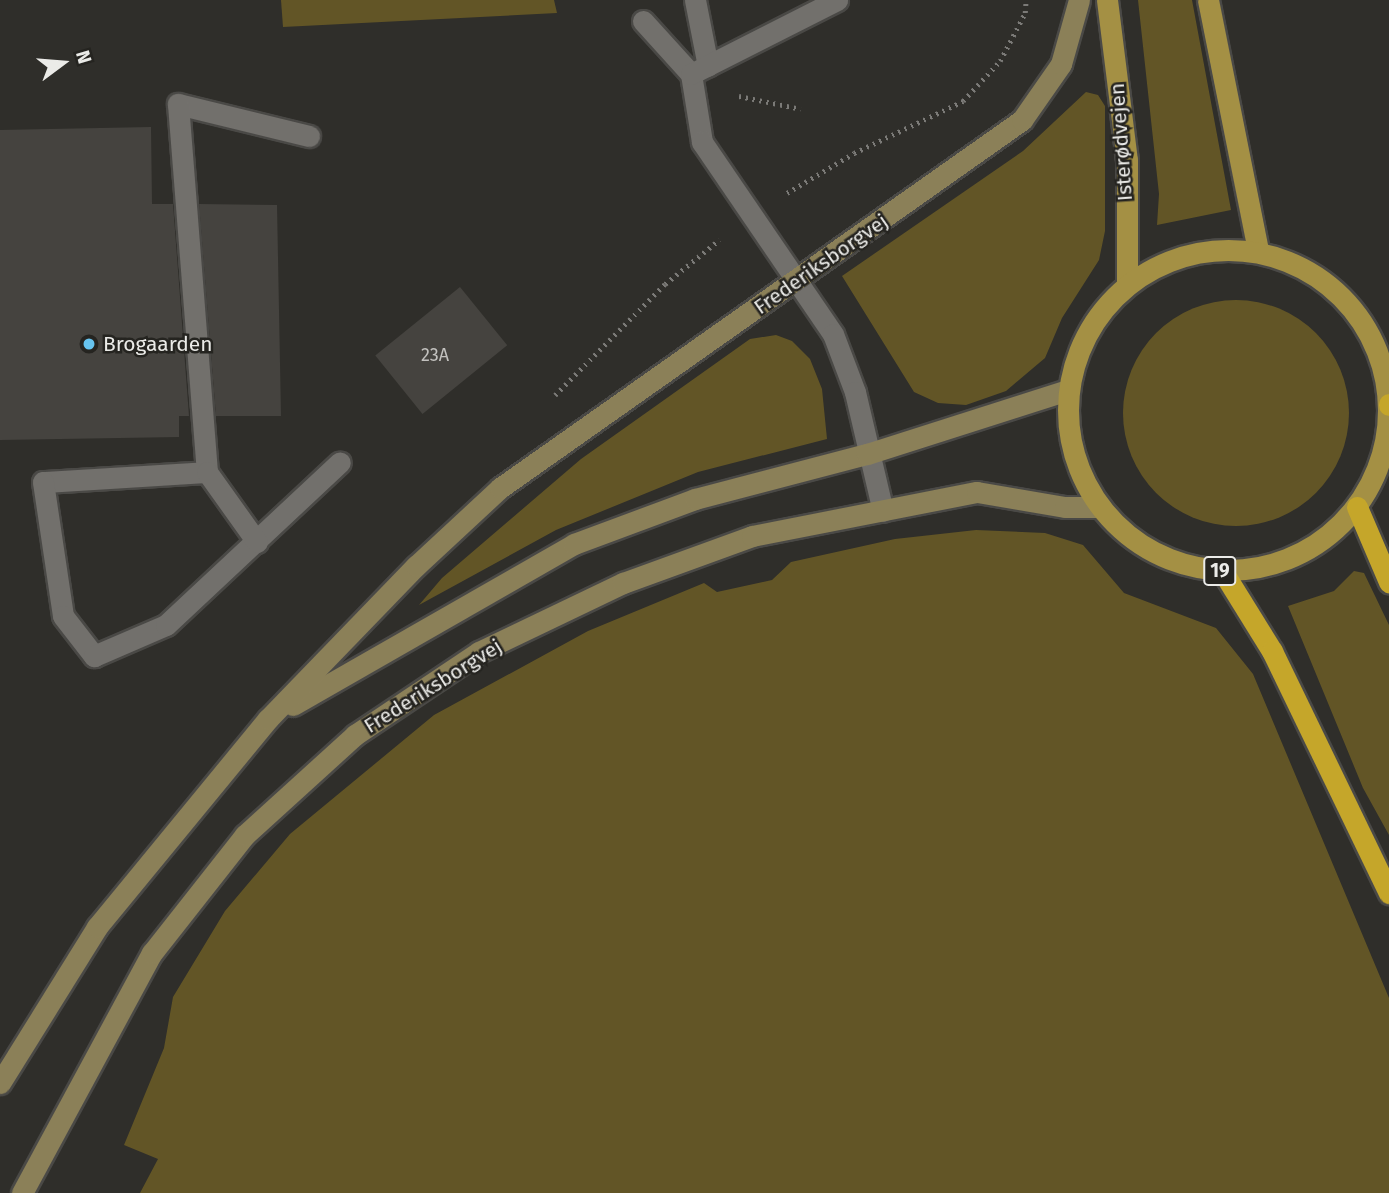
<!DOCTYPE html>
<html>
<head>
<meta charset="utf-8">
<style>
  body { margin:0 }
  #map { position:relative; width:1389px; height:1193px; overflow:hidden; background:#2f2e2a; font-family:"Fira Sans",sans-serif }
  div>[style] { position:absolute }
  .green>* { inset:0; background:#625526 }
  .round { border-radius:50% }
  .building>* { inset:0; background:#45433f; transform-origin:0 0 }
  .path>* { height:4.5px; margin-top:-2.25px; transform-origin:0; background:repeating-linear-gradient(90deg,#7b7a77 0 2px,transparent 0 7px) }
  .roads { filter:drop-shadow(2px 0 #4a4946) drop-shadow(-2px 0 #4a4946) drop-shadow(0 2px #4a4946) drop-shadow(0 -2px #4a4946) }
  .lane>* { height:21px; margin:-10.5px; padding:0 10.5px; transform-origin:10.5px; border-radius:10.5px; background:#72706c }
  .secondary>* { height:21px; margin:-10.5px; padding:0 10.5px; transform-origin:10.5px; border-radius:10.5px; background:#8b8058 }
  .primary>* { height:21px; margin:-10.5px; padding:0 10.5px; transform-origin:10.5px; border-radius:10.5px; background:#a49044 }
  .primary>.ring { margin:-10.5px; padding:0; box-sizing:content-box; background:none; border:21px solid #a49044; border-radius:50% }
  .highway>* { height:21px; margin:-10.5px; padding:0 10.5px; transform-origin:10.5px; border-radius:10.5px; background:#c5a62a }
  .dots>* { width:19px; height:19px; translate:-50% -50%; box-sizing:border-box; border:4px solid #252420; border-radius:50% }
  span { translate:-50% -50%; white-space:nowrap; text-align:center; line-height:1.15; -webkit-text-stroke:5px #252420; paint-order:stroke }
  .number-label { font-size:18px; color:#c2c1be }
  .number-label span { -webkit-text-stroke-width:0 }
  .shield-label span { padding:2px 5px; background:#252420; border:2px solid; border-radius:5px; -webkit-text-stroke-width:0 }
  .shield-label { font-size:19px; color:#ebebe8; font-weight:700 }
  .street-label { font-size:21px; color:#ebebe8 }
  .poi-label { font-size:21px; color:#ebebe8 }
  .left { translate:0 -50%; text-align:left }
  .north { position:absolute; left:28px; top:28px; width:70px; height:70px; -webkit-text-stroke:5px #252420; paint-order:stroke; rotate:74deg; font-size:19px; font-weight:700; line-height:28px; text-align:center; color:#ebebe8 }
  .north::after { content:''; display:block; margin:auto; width:24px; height:32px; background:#ebebe8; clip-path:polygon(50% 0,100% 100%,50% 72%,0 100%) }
</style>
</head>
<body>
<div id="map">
  <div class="green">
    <div style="clip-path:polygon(281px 0,554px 0,557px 13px,283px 27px)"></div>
    <div style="clip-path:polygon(1138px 0,1192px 0,1231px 210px,1157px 225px,1159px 194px)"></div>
    <div style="clip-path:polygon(1086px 92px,1098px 95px,1105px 106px,1105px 231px,1099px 260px,1062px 318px,1045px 358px,1006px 391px,966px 405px,938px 403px,914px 392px,842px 276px,1023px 151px)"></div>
    <div class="round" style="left:1123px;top:300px;width:226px;height:226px"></div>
    <div style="clip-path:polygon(776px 335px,792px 341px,810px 359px,822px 389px,827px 439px,698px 472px,556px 530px,419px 605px,442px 578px,581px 459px,750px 339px)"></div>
    <div style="clip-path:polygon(976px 530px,1045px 533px,1083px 545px,1124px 593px,1216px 628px,1253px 674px,1389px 998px,1389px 1193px,140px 1193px,158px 1159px,124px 1145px,164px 1048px,173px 997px,225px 911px,290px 834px,434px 715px,588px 631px,704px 583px,717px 592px,772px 580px,791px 562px,895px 539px)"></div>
    <div style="clip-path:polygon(1354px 571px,1364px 573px,1389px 625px,1389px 835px,1363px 788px,1288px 606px,1334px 591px)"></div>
  </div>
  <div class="building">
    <div style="clip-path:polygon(151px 127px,152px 204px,173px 204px,189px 416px,179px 416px,179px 437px,0 440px,0 130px)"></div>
    <div style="clip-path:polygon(199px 204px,277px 205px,281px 416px,216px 416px)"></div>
    <div style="left:460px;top:287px;width:75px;height:109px;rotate:51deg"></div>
  </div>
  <div class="path">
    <div style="left:739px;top:96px;width:63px;rotate:11.8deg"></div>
    <div style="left:787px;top:193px;width:78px;rotate:-30.8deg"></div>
    <div style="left:854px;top:153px;width:121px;rotate:-25.5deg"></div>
    <div style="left:963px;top:101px;width:54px;rotate:-47.2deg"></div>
    <div style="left:1000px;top:61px;width:54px;rotate:-62.5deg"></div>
    <div style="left:1025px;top:13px;width:13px;rotate:-86deg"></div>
    <div style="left:555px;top:395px;width:156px;rotate:-45.3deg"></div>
    <div style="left:665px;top:284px;width:70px;rotate:-39.2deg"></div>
  </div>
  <div class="roads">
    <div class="lane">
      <div style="left:695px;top:0;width:67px;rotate:78.9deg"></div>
      <div style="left:643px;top:21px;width:72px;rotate:47.8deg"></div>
      <div style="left:691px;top:74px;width:69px;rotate:80.8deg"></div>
      <div style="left:702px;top:142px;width:232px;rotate:55.7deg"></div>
      <div style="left:833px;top:334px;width:62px;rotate:69.2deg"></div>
      <div style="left:855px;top:392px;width:122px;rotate:76.8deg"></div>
      <div style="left:691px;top:74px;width:164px;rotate:-26.9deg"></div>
      <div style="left:309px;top:136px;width:135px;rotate:-166.3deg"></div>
      <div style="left:178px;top:104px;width:369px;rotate:85.5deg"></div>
      <div style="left:207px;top:472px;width:164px;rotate:176.5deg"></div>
      <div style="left:43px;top:482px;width:135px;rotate:81.5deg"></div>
      <div style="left:63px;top:616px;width:51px;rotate:52.2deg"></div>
      <div style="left:94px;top:656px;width:78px;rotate:-23.3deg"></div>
      <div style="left:166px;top:625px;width:238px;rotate:-43.1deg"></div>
      <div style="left:207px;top:472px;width:86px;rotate:54.5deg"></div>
    </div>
    <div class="secondary">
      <div style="left:293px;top:705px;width:324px;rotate:-29.8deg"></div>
      <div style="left:574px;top:544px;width:129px;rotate:-20.4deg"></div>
      <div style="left:695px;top:499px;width:178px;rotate:-14.7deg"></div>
      <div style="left:867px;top:454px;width:210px;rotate:-17.7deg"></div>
      <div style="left:0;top:1083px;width:184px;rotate:-58.1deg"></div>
      <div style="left:97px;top:927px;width:269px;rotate:-50.6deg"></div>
      <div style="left:268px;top:719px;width:213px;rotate:-46deg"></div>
      <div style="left:416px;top:566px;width:115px;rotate:-42.9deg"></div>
      <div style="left:500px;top:488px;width:639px;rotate:-35.18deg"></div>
      <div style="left:1022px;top:120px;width:68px;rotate:-55.1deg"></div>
      <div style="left:1061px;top:64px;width:66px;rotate:-74.3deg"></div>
      <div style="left:22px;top:1193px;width:273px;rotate:-61.6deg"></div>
      <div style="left:152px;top:953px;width:150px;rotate:-51.8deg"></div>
      <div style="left:245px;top:835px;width:149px;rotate:-42.3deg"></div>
      <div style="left:355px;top:735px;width:149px;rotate:-33.8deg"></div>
      <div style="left:479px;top:652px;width:160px;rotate:-25.6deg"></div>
      <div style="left:623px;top:583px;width:137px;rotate:-20deg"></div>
      <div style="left:752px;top:536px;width:229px;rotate:-11.1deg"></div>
      <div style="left:977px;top:492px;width:89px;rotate:9.7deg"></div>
      <div style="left:1065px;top:507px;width:34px"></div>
    </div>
    <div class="primary">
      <div style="left:1107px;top:0;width:161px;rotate:82.9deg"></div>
      <div style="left:1127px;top:160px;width:124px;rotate:90deg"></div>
      <div style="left:1208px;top:0;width:256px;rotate:78.7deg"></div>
      <div class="ring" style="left:1068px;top:250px;width:299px;height:299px"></div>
    </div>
    <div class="highway">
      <div style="left:1389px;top:404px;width:1px;rotate:90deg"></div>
      <div style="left:1357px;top:507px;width:82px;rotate:66.9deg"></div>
      <div style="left:1223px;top:572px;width:93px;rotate:58.2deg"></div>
      <div style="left:1272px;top:651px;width:269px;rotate:64.2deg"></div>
    </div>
  </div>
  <div class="dots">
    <div style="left:89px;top:344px;background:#67c4ef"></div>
  </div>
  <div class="number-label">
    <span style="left:435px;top:355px">23A</span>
  </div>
  <div class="shield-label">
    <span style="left:1220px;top:571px">19</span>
  </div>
  <div class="street-label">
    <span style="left:1121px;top:142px;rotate:-94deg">Isterødvejen</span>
    <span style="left:821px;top:264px;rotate:-35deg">Frederiksborgvej</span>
    <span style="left:433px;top:686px;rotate:-32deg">Frederiksborgvej</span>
  </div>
  <div class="poi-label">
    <span class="left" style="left:103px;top:344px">Brogaarden</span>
  </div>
  <div class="north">N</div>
</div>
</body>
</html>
